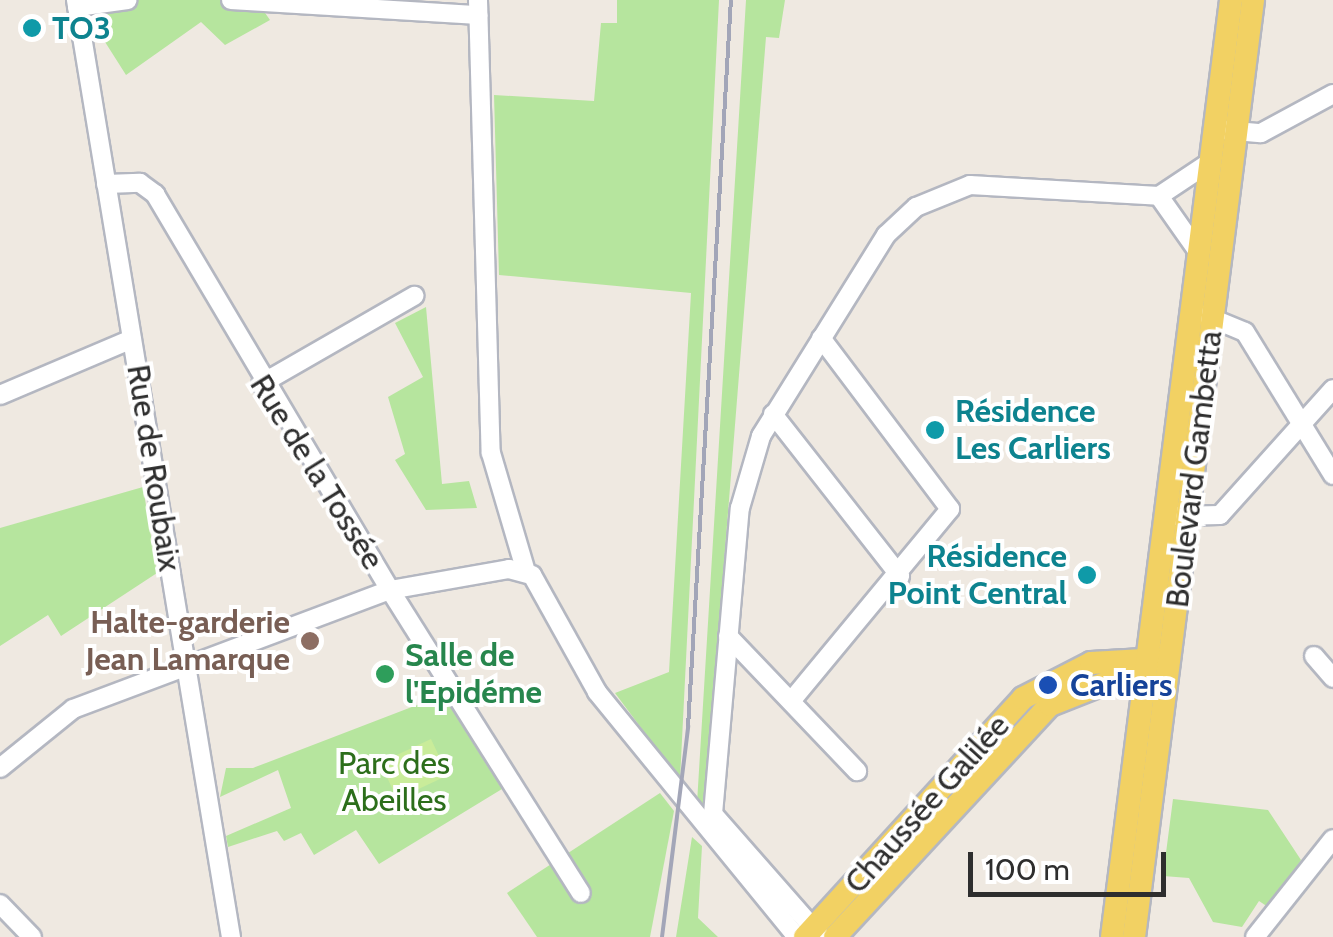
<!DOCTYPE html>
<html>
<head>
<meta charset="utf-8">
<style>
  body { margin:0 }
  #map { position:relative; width:1333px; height:937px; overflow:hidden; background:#efe9e1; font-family:Cabin,sans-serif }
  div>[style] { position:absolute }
  .green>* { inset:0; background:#b6e59e }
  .pitch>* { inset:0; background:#c9ec9a; transform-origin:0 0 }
  .roads { filter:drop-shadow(2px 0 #b4b7c1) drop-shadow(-2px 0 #b4b7c1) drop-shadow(0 2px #b4b7c1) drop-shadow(0 -2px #b4b7c1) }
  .minor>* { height:18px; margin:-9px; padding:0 9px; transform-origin:9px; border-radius:9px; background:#fff }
  .major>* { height:22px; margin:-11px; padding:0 11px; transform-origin:11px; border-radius:11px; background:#f2d163 }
  .rail>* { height:4px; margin:-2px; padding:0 2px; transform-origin:2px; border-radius:2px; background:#a3a6b8 }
  .dots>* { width:28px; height:28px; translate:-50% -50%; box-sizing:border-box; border:5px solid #fff; border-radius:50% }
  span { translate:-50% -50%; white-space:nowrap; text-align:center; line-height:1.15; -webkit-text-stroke:8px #fff; paint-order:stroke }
  .culture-label { font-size:32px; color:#0d838f; font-weight:700 }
  .left { translate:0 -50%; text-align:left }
  .right { translate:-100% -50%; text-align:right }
  .street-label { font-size:32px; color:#2e2e2e }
  .education-label { font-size:32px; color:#785e54; font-weight:700 }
  .leisure-label { font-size:32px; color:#27864d; font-weight:700 }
  .transit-label { font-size:32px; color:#164399; font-weight:700 }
  .park-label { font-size:32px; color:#2c6e1b }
  .scale { position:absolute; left:968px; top:852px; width:198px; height:45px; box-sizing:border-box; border:5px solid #2e2e2e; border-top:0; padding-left:12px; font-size:30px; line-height:35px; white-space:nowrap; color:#2e2e2e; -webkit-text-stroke:8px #fff; paint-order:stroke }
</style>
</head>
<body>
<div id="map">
  <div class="green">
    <div style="clip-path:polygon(90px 0,256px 0,270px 20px,225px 45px,201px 22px,126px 75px,93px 23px)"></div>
    <div style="clip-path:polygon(617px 0,719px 0,680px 780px,615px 693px,669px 672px,691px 293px,499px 275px,494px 95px,594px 101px,601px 23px,617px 23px)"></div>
    <div style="clip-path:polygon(746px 0,785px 0,779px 38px,766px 37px,704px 813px,697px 803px)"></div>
    <div style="clip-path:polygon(426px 307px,442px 484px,469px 481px,477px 508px,426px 510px,395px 460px,405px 454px,388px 397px,423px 377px,395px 323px)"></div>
    <div style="clip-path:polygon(143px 487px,157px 573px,61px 636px,48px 615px,0 646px,0 528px)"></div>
    <div style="clip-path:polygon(443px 695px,502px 789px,379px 864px,356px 830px,314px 855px,301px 833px,284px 841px,277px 831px,228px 847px,226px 836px,291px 808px,278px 770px,220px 797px,226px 768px,253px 768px)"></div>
    <div style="clip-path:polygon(660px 793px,674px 811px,650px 937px,537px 937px,507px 893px)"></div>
    <div style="clip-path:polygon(1173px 799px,1268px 810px,1301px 860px,1271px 909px,1259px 901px,1242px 927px,1213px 922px,1189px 878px,1163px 876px)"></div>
    <div style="clip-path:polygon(692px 837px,702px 846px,698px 918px,718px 937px,676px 937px)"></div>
  </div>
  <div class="pitch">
    <div style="left:431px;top:739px;width:40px;height:56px;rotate:65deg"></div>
  </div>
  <div class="roads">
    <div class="minor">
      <div style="left:76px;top:0;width:950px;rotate:80.61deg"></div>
      <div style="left:231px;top:0;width:248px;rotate:3.5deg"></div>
      <div style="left:478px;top:0;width:453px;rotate:88.4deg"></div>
      <div style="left:491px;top:453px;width:124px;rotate:73.6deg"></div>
      <div style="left:77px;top:7px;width:51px;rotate:-7.8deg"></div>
      <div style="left:1224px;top:130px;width:37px;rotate:5deg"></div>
      <div style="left:1261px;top:133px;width:82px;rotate:-28.4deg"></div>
      <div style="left:106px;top:184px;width:34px;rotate:-2deg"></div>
      <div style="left:140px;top:183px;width:19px;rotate:36deg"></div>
      <div style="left:155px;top:194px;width:460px;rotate:59.3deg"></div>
      <div style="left:390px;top:590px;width:121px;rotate:-10deg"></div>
      <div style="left:509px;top:569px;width:24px;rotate:15deg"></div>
      <div style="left:532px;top:575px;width:134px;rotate:60.9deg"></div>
      <div style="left:597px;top:692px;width:316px;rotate:50.8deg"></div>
      <div style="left:1199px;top:253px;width:70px;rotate:-125.1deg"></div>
      <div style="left:1159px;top:196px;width:61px;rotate:-33.7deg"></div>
      <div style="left:1204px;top:315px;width:44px;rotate:22.5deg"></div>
      <div style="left:1245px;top:332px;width:168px;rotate:58.4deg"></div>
      <div style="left:261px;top:384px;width:177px;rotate:-29.9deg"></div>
      <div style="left:0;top:395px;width:143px;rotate:-23deg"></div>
      <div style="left:773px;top:414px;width:206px;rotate:51.9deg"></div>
      <div style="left:1175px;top:516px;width:45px;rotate:-1.3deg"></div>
      <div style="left:1220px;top:515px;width:169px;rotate:-48.1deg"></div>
      <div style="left:728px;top:636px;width:187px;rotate:46.3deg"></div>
      <div style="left:1314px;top:656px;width:29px;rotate:49deg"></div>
      <div style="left:792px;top:700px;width:248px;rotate:-50.4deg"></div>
      <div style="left:950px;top:509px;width:214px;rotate:-127deg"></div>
      <div style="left:0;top:768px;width:94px;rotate:-38.9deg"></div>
      <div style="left:73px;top:709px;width:339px;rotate:-20.6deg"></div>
      <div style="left:390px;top:590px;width:358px;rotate:57.8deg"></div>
      <div style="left:0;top:904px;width:46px;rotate:45.9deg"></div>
      <div style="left:821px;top:937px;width:164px;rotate:-131.3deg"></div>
      <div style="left:713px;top:814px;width:307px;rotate:-85deg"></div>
      <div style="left:740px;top:508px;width:75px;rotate:-73.7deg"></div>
      <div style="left:761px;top:436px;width:237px;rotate:-58.1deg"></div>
      <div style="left:886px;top:235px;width:41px;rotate:-43deg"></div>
      <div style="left:916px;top:207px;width:58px;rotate:-22.2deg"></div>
      <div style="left:970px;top:185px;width:189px;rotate:3.3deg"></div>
      <div style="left:1255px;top:937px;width:125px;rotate:-51.5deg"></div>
    </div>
    <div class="major">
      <div style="left:805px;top:937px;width:323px;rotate:-47.6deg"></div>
      <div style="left:1023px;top:698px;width:76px;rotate:-27.2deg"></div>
      <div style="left:1091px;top:663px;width:70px;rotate:-3.3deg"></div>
      <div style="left:835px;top:937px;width:316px;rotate:-47.2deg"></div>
      <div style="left:1050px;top:705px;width:68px;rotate:-21.6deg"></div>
      <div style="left:1113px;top:680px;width:47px;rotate:4.9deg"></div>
      <div style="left:1112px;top:937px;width:945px;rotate:-82.76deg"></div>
      <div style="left:1134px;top:937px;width:945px;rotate:-82.76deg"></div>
    </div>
  </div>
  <div class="rail">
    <div style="left:662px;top:937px;width:212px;rotate:-82.9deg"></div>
    <div style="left:688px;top:727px;width:728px;rotate:-86.62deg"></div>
  </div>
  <div class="dots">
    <div style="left:32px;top:28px;background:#0f9aa8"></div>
    <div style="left:935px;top:430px;background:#0f9aa8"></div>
    <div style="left:1087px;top:575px;background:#0f9aa8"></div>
    <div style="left:310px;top:641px;background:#8d6e63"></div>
    <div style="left:385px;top:674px;background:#2e9e5b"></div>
    <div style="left:1048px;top:685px;background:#1a4fb4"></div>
  </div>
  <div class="culture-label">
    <span class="left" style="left:52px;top:28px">TO3</span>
    <span class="left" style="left:955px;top:430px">Résidence<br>Les Carliers</span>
    <span class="right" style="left:1067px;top:575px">Résidence<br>Point Central</span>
  </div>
  <div class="street-label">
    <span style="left:154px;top:468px;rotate:81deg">Rue de Roubaix</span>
    <span style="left:1194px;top:469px;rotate:-83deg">Boulevard Gambetta</span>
    <span style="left:317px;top:472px;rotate:58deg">Rue de la Tossée</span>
    <span style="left:927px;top:804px;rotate:-48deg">Chaussée Galilée</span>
  </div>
  <div class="education-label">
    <span class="right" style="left:290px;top:641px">Halte-garderie<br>Jean Lamarque</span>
  </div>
  <div class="leisure-label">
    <span class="left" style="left:405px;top:674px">Salle de<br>l'Epidéme</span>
  </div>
  <div class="transit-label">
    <span class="left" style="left:1070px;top:685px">Carliers</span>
  </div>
  <div class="park-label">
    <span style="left:394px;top:782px">Parc des<br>Abeilles</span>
  </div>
  <div class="scale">100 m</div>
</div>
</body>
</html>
